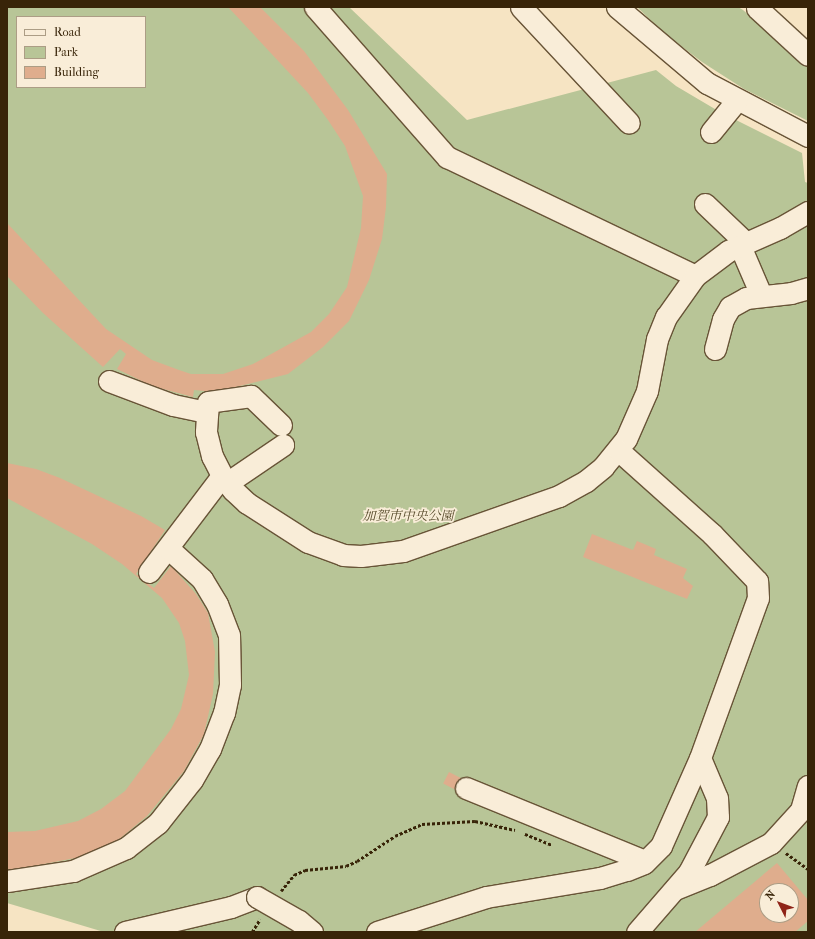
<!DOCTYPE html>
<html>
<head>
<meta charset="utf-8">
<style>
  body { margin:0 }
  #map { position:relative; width:815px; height:939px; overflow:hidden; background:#f6e4c3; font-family:"IM FELL French Canon","Noto Serif JP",serif }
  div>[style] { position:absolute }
  .green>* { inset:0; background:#b8c597 }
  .building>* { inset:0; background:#dfad8d; transform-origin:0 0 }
  .path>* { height:2.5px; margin-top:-1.25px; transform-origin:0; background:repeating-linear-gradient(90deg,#382408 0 3px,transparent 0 5px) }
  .roads { filter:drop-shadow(1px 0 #685437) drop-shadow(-1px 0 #685437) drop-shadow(0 1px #685437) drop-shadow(0 -1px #685437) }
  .minor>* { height:21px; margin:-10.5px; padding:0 10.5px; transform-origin:10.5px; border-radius:10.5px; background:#f9edd8 }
  .bridges { filter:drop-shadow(1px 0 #685437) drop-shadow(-1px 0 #685437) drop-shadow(0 1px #685437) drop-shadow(0 -1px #685437) }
  .minor-bridge>* { height:21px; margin:-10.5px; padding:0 10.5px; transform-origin:10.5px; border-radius:10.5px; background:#f9edd8 }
  span { translate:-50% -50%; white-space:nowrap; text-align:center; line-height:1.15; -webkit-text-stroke:3.5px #f9edd8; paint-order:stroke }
  .park-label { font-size:13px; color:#584c2c; font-style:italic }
  .frame { position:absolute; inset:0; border:8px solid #382408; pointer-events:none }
  .legend { position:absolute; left:16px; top:16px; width:130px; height:72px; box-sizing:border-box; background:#f9edd8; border:1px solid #ac9d85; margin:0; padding:5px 7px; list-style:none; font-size:12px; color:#382408 }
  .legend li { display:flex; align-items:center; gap:8px; height:20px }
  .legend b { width:20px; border:1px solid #ac9d85 }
  .north { position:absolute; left:759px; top:883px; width:40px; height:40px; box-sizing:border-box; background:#f9edd8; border:1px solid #ac9d85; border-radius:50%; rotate:312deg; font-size:11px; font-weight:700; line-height:16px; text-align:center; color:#382408 }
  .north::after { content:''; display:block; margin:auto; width:14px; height:18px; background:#8f2418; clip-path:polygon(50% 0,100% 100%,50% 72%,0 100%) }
</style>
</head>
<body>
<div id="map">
  <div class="green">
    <div style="clip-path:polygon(evenodd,7px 7px,349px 7px,467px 120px,656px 70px,676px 86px,720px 112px,802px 153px,805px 182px,808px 183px,808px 932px,104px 932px,7px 903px,7px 7px,17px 17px,145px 17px,145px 87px,17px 87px,17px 17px,7px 7px,767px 891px,791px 891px,791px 915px,767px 915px,767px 891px)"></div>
    <div style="clip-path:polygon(637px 7px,738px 7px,743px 10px,808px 66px,808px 121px,744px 89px,702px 62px,664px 33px)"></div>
  </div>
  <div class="building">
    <div style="clip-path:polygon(228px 7px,260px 7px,304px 51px,348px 110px,387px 174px,386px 207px,382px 239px,369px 280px,349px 321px,323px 347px,288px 374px,215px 392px,194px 390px,193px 397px,152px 386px,117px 369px,126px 354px,120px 349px,103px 367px,43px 313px,7px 276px,7px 223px,106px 329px,152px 360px,179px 370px,191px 374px,223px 374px,253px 364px,311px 332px,329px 314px,347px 287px,361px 228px,363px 196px,345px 146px,328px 120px,308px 93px)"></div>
    <div style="clip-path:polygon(7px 463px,36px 469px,60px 478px,141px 516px,165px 530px,136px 574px,154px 588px,171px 566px,196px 594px,208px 613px,215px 652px,213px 694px,204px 734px,184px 771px,147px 816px,117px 841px,86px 856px,7px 871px,7px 832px,35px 831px,78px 821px,101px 809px,125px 791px,171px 729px,181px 709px,189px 675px,185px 641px,179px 623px,162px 598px,122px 564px,92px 544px,7px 498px)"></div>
    <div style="clip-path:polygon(592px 534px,633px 550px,637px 541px,656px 549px,654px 555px,687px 569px,683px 578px,693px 586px,687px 599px,583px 557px)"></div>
    <div style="left:449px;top:772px;width:16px;height:13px;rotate:27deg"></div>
    <div style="clip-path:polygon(evenodd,777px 863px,808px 900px,808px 921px,795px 932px,695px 932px,777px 863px,767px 891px,791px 891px,791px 915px,767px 915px,767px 891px)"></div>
  </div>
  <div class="path">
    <div style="left:525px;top:834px;width:29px;rotate:22deg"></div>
    <div style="left:786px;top:853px;width:27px;rotate:36deg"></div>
    <div style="left:281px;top:891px;width:21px;rotate:-51deg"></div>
    <div style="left:294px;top:875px;width:12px;rotate:-24deg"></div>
    <div style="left:305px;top:870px;width:41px;rotate:-5.6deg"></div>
    <div style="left:346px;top:866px;width:12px;rotate:-24deg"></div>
    <div style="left:357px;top:861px;width:45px;rotate:-33.3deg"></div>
    <div style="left:395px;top:836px;width:30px;rotate:-24deg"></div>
    <div style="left:422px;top:824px;width:53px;rotate:-3.2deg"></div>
    <div style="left:475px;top:821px;width:41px;rotate:12.7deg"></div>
    <div style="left:252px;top:932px;width:15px;rotate:-58deg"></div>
  </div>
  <div class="roads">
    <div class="minor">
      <div style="left:315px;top:7px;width:200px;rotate:48.7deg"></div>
      <div style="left:447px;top:157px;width:275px;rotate:25.6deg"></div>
      <div style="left:521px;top:7px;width:158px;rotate:47deg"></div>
      <div style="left:617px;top:7px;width:118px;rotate:40.2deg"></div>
      <div style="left:707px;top:83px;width:114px;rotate:27.7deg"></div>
      <div style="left:757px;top:8px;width:69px;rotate:42.7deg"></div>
      <div style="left:711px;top:132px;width:41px;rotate:-50.9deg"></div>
      <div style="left:705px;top:204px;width:57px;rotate:43.6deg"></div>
      <div style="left:740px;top:246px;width:53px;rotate:66.8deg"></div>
      <div style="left:715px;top:349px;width:31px;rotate:-75deg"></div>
      <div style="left:723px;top:319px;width:14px;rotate:-60deg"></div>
      <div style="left:730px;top:307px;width:18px;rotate:-29deg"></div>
      <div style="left:746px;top:298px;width:45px;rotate:-6.3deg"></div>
      <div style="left:791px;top:293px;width:18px;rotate:-16deg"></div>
      <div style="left:109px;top:381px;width:68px;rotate:20.6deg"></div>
      <div style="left:173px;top:405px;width:35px;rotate:12deg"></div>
      <div style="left:281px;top:425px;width:42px;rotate:-136deg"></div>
      <div style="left:251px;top:396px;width:43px;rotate:172.1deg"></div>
      <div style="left:208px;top:402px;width:30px;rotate:94deg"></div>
      <div style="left:206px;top:432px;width:25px;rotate:76deg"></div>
      <div style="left:212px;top:456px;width:22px;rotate:63deg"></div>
      <div style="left:222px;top:476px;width:18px;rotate:52deg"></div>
      <div style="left:233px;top:490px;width:19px;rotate:43deg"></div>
      <div style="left:247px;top:503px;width:72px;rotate:32.6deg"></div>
      <div style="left:308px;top:542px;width:37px;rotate:20deg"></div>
      <div style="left:343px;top:555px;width:18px;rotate:3deg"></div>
      <div style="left:361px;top:556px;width:42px;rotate:-6.8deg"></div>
      <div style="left:403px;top:551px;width:165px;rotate:-19.4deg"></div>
      <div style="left:559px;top:496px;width:31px;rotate:-29deg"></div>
      <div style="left:586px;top:481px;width:22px;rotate:-39deg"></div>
      <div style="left:603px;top:467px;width:36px;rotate:-51deg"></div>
      <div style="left:626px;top:439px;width:52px;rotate:-66.4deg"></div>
      <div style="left:647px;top:391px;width:53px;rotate:-79.1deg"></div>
      <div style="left:657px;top:339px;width:24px;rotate:-68deg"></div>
      <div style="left:666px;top:317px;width:50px;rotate:-54.7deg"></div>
      <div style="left:695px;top:276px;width:41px;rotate:-37.1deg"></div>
      <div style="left:728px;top:251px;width:57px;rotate:-23.9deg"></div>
      <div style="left:780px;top:228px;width:32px;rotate:-30deg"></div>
      <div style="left:227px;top:483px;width:68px;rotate:-34.2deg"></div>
      <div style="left:149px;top:572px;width:121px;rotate:-52.8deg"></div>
      <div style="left:466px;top:788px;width:193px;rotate:22.2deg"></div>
      <div style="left:7px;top:881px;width:67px;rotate:-8.6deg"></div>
      <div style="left:73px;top:871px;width:58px;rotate:-23.5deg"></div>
      <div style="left:126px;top:848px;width:41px;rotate:-38deg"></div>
      <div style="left:158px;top:823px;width:55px;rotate:-51.7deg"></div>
      <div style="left:192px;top:780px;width:36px;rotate:-60deg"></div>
      <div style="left:210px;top:749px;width:39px;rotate:-69deg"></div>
      <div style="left:224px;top:713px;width:29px;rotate:-78deg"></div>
      <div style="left:230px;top:685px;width:50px;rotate:-91.1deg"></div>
      <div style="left:229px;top:635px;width:33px;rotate:-111deg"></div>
      <div style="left:217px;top:604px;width:29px;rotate:-121deg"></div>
      <div style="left:202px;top:579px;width:45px;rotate:-137.7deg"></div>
      <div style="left:675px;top:889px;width:38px;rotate:-22deg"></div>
      <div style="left:710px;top:875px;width:69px;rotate:-27.7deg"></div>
      <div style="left:771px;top:843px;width:45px;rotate:-47.7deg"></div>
      <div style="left:801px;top:810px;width:25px;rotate:-74deg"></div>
      <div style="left:125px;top:932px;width:109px;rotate:-13.3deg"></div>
      <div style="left:231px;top:907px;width:28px;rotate:-21deg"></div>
      <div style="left:377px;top:932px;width:114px;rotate:-17.8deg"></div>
      <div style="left:486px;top:897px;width:116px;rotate:-9.5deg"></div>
      <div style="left:600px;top:878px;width:28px;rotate:-17deg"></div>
      <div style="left:627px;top:870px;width:18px;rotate:-22deg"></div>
      <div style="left:644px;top:863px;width:24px;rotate:-45deg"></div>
      <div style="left:661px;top:846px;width:96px;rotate:-66.1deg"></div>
      <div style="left:700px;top:758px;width:170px;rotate:-70.1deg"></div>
      <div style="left:758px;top:598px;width:17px;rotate:-93deg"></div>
      <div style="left:757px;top:581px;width:65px;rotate:-133.8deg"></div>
      <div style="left:712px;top:534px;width:126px;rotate:-138.2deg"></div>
      <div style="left:637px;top:932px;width:79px;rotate:-49.1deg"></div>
      <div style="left:689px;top:872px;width:62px;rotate:-62.2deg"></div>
      <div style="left:718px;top:817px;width:19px;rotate:-93deg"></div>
      <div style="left:717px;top:798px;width:43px;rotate:-113deg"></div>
    </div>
  </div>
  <div class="bridges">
    <div class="minor-bridge">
      <div style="left:257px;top:897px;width:48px;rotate:29.7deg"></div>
      <div style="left:299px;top:921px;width:17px;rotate:40deg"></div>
    </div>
  </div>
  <div class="park-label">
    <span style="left:408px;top:516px">加賀市中央公園</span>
  </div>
  <div class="frame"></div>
  <ul class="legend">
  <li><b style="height:5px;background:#f9edd8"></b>Road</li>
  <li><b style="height:11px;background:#b8c597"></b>Park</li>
  <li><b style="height:11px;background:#dfad8d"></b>Building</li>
  </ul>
  <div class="north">N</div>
</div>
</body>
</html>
